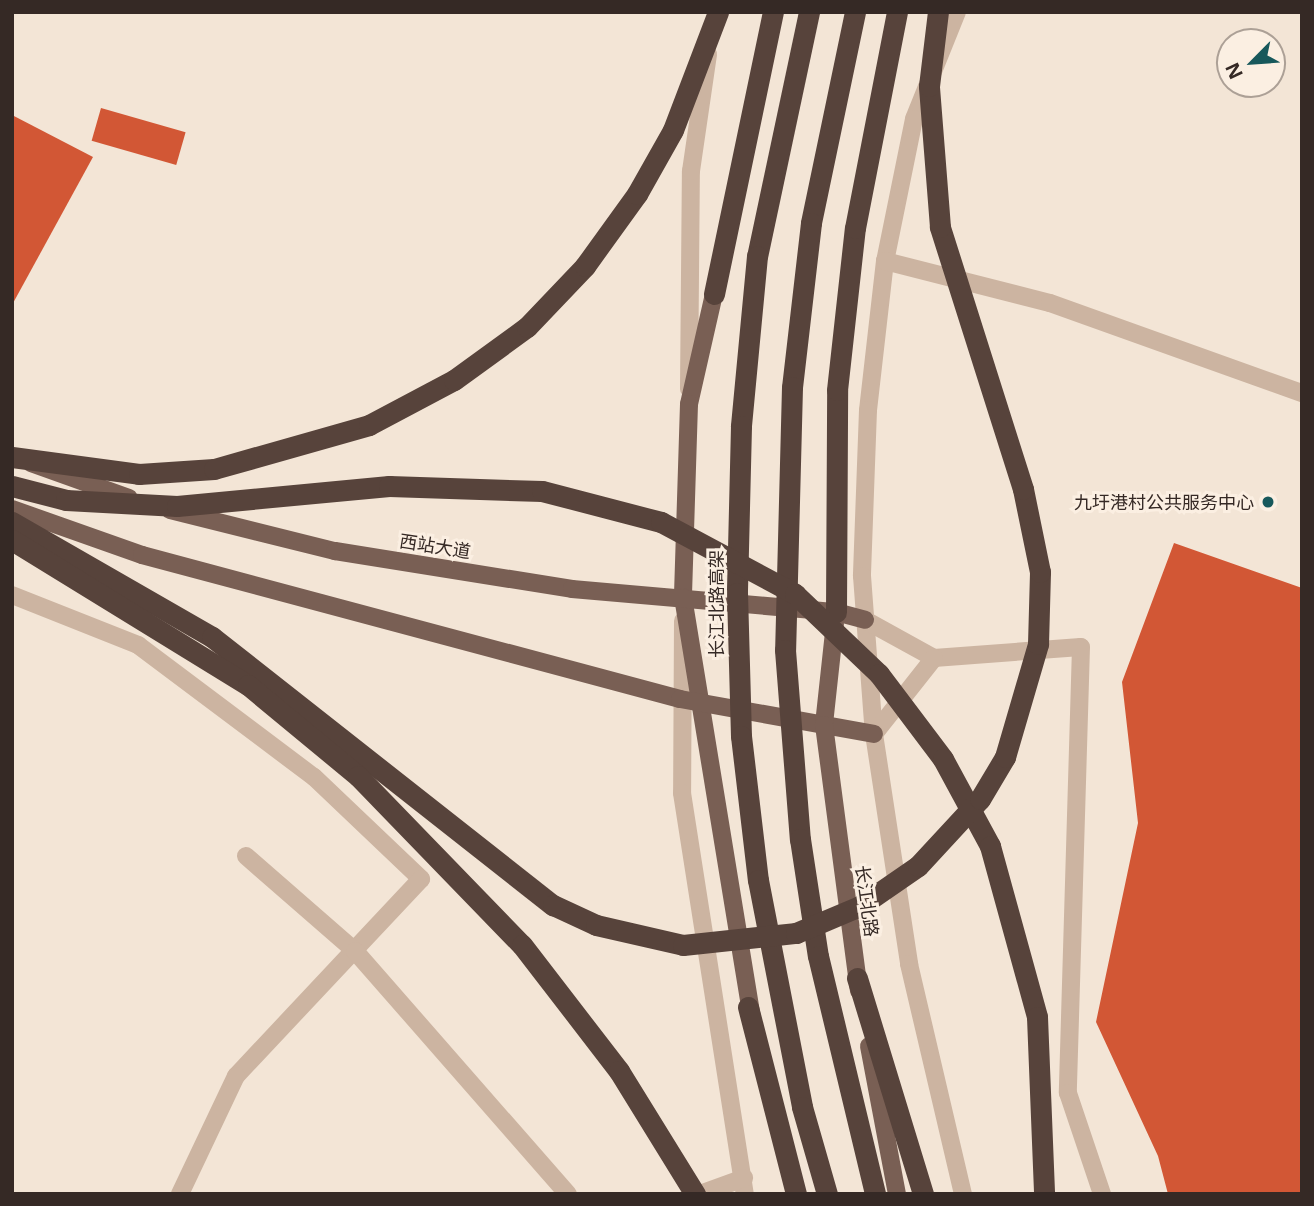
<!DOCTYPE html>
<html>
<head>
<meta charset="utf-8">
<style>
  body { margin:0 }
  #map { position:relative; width:1314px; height:1206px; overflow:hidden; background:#f3e5d6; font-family:"Open Sans","Noto Sans SC",sans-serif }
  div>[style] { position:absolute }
  .building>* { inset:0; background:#d25735; transform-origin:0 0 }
  .minor>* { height:18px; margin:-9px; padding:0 9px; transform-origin:9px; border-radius:9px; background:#ccb4a1 }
  .major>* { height:18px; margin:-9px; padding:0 9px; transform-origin:9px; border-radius:9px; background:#795f54 }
  .highway>* { height:21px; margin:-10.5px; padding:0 10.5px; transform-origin:10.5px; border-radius:10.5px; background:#57433b }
  .highway-bridge>* { height:21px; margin:-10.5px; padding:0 10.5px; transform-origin:10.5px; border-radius:10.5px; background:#57433b }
  .dots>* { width:19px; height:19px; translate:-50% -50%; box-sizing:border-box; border:4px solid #fbefe2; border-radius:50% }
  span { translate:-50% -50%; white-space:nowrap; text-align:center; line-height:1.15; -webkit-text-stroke:6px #fbefe2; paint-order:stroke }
  .poi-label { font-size:18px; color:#352925 }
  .right { translate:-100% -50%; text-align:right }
  .street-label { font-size:18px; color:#352925 }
  .frame { position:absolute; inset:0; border:14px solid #352925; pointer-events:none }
  .north { position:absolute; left:1216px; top:28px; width:70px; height:70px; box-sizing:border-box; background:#fbefe2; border:2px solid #aca096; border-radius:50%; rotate:245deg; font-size:19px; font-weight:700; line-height:28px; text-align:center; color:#352925 }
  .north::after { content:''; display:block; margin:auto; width:24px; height:32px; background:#17585b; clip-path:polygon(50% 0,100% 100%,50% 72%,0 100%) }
</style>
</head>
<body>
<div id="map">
  <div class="building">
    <div style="left:101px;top:108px;width:88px;height:34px;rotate:16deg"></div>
    <div style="clip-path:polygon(12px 115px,93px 157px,12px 305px)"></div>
    <div style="clip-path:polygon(1174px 543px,1302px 588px,1302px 1194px,1168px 1194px,1158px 1156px,1096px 1022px,1138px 823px,1122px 682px)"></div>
  </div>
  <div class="minor">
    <div style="left:957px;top:12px;width:115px;rotate:111.9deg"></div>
    <div style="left:914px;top:119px;width:145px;rotate:101.5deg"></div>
    <div style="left:885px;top:261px;width:150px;rotate:96.5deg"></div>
    <div style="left:868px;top:410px;width:166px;rotate:92.1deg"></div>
    <div style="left:862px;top:576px;width:158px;rotate:85.7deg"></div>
    <div style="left:874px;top:734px;width:233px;rotate:81.3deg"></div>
    <div style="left:909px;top:964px;width:236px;rotate:76.8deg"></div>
    <div style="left:885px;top:261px;width:170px;rotate:14.3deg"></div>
    <div style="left:1050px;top:303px;width:268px;rotate:19.7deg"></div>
    <div style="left:689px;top:389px;width:218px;rotate:-89.5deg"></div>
    <div style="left:691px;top:171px;width:118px;rotate:-81.7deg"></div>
    <div style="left:12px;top:595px;width:136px;rotate:21.6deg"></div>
    <div style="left:138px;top:645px;width:220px;rotate:36.9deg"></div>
    <div style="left:314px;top:777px;width:148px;rotate:43.6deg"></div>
    <div style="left:421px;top:879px;width:270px;rotate:133.2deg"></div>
    <div style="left:236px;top:1076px;width:131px;rotate:115.4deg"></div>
    <div style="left:865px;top:620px;width:79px;rotate:28.8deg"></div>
    <div style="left:934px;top:658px;width:147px;rotate:-4.3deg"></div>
    <div style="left:1081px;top:647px;width:446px;rotate:91.7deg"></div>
    <div style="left:1068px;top:1093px;width:107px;rotate:71.4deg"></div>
    <div style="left:683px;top:621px;width:172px;rotate:90.3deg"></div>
    <div style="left:682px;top:793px;width:406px;rotate:81.1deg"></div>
    <div style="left:874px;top:734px;width:97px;rotate:-51.7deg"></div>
    <div style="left:246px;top:856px;width:145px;rotate:41.1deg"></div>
    <div style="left:355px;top:951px;width:323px;rotate:48.8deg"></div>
    <div style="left:700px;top:1194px;width:47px;rotate:-20deg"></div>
  </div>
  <div class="major">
    <div style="left:714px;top:294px;width:113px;rotate:102.8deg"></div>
    <div style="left:689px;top:404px;width:193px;rotate:91.8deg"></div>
    <div style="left:683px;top:597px;width:429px;rotate:80.7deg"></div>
    <div style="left:31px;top:463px;width:104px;rotate:19.7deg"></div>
    <div style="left:12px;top:509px;width:138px;rotate:19.5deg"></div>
    <div style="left:142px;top:555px;width:557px;rotate:14.98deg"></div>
    <div style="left:680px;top:699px;width:197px;rotate:10.2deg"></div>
    <div style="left:170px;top:510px;width:170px;rotate:14deg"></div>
    <div style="left:335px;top:551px;width:240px;rotate:9.1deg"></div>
    <div style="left:572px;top:589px;width:265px;rotate:5deg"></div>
    <div style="left:836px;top:612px;width:30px;rotate:15deg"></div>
    <div style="left:835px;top:623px;width:103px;rotate:96.2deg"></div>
    <div style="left:824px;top:725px;width:268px;rotate:82.5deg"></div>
    <div style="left:869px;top:1046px;width:151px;rotate:79.3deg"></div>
  </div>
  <div class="highway">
    <div style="left:714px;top:294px;width:288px;rotate:-78.2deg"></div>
    <div style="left:12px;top:522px;width:231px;rotate:29.9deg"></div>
    <div style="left:212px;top:637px;width:434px;rotate:38.2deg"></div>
    <div style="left:12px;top:540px;width:277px;rotate:31.6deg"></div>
    <div style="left:248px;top:685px;width:143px;rotate:39.6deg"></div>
    <div style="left:358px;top:776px;width:235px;rotate:45.9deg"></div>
    <div style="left:522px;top:945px;width:159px;rotate:52.4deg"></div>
    <div style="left:619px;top:1071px;width:145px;rotate:58.3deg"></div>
    <div style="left:836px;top:612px;width:222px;rotate:-89.7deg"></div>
    <div style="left:837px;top:390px;width:163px;rotate:-83.7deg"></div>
    <div style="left:855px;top:228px;width:220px;rotate:-79deg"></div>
    <div style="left:857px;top:978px;width:226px;rotate:73deg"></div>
    <div style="left:748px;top:1007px;width:193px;rotate:75.6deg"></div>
  </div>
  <div class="highway-bridge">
    <div style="left:809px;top:12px;width:249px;rotate:102deg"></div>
    <div style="left:757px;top:256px;width:171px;rotate:95.4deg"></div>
    <div style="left:741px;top:426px;width:167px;rotate:91.4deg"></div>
    <div style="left:737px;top:593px;width:143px;rotate:88.4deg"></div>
    <div style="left:741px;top:736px;width:145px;rotate:83.3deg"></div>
    <div style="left:758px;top:880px;width:231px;rotate:79deg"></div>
    <div style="left:802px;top:1107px;width:91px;rotate:74deg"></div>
    <div style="left:855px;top:12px;width:216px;rotate:101.8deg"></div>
    <div style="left:811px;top:223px;width:165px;rotate:96.6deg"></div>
    <div style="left:792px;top:387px;width:263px;rotate:91.5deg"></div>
    <div style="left:785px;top:650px;width:190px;rotate:85.5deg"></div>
    <div style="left:800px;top:839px;width:118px;rotate:81.3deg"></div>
    <div style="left:818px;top:956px;width:245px;rotate:76.5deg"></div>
    <div style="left:12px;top:457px;width:128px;rotate:7.6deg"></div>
    <div style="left:139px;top:474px;width:75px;rotate:-3.8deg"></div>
    <div style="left:214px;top:469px;width:161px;rotate:-15.8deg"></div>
    <div style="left:369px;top:425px;width:96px;rotate:-27.9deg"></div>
    <div style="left:454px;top:380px;width:90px;rotate:-36deg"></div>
    <div style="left:527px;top:327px;width:84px;rotate:-46.4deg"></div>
    <div style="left:585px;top:266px;width:89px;rotate:-54.2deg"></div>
    <div style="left:637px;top:194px;width:73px;rotate:-60.6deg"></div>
    <div style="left:673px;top:130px;width:126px;rotate:-69.1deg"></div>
    <div style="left:12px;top:486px;width:56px;rotate:14.5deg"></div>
    <div style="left:66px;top:500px;width:111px;rotate:3.1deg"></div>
    <div style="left:177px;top:506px;width:213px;rotate:-5.4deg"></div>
    <div style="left:389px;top:486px;width:153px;rotate:1.9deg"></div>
    <div style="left:542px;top:491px;width:123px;rotate:14.6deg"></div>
    <div style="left:661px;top:522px;width:152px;rotate:28.2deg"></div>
    <div style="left:795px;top:594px;width:116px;rotate:43.6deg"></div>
    <div style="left:879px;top:674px;width:106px;rotate:53deg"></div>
    <div style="left:943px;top:759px;width:99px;rotate:61.6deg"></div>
    <div style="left:990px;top:846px;width:177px;rotate:74.6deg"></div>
    <div style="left:1037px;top:1017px;width:177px;rotate:87.7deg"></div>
    <div style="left:553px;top:905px;width:47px;rotate:24.9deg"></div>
    <div style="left:596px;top:925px;width:89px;rotate:12.9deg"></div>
    <div style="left:683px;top:945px;width:114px;rotate:-6.1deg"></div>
    <div style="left:796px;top:933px;width:69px;rotate:-22.9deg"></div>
    <div style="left:860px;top:906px;width:70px;rotate:-34.6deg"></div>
    <div style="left:918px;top:866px;width:91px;rotate:-47.2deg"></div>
    <div style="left:980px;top:799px;width:49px;rotate:-59.2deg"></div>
    <div style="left:1005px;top:757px;width:118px;rotate:-73.7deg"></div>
    <div style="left:1038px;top:644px;width:72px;rotate:-88.4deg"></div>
    <div style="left:1040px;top:572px;width:85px;rotate:-101.6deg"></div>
    <div style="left:1023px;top:489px;width:275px;rotate:-107.6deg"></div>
    <div style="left:940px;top:227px;width:141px;rotate:-94.5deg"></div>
    <div style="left:929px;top:86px;width:75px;rotate:-83.1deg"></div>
  </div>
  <div class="dots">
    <div style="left:1268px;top:502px;background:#17585b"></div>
  </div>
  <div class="poi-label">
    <span class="right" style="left:1254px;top:502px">九圩港村公共服务中心</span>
  </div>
  <div class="street-label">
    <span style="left:435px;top:546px;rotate:9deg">西站大道</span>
    <span style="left:716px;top:604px;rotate:-90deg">长江北路高架</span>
    <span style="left:867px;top:901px;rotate:82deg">长江北路</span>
  </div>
  <div class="frame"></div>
  <div class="north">N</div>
</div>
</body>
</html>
